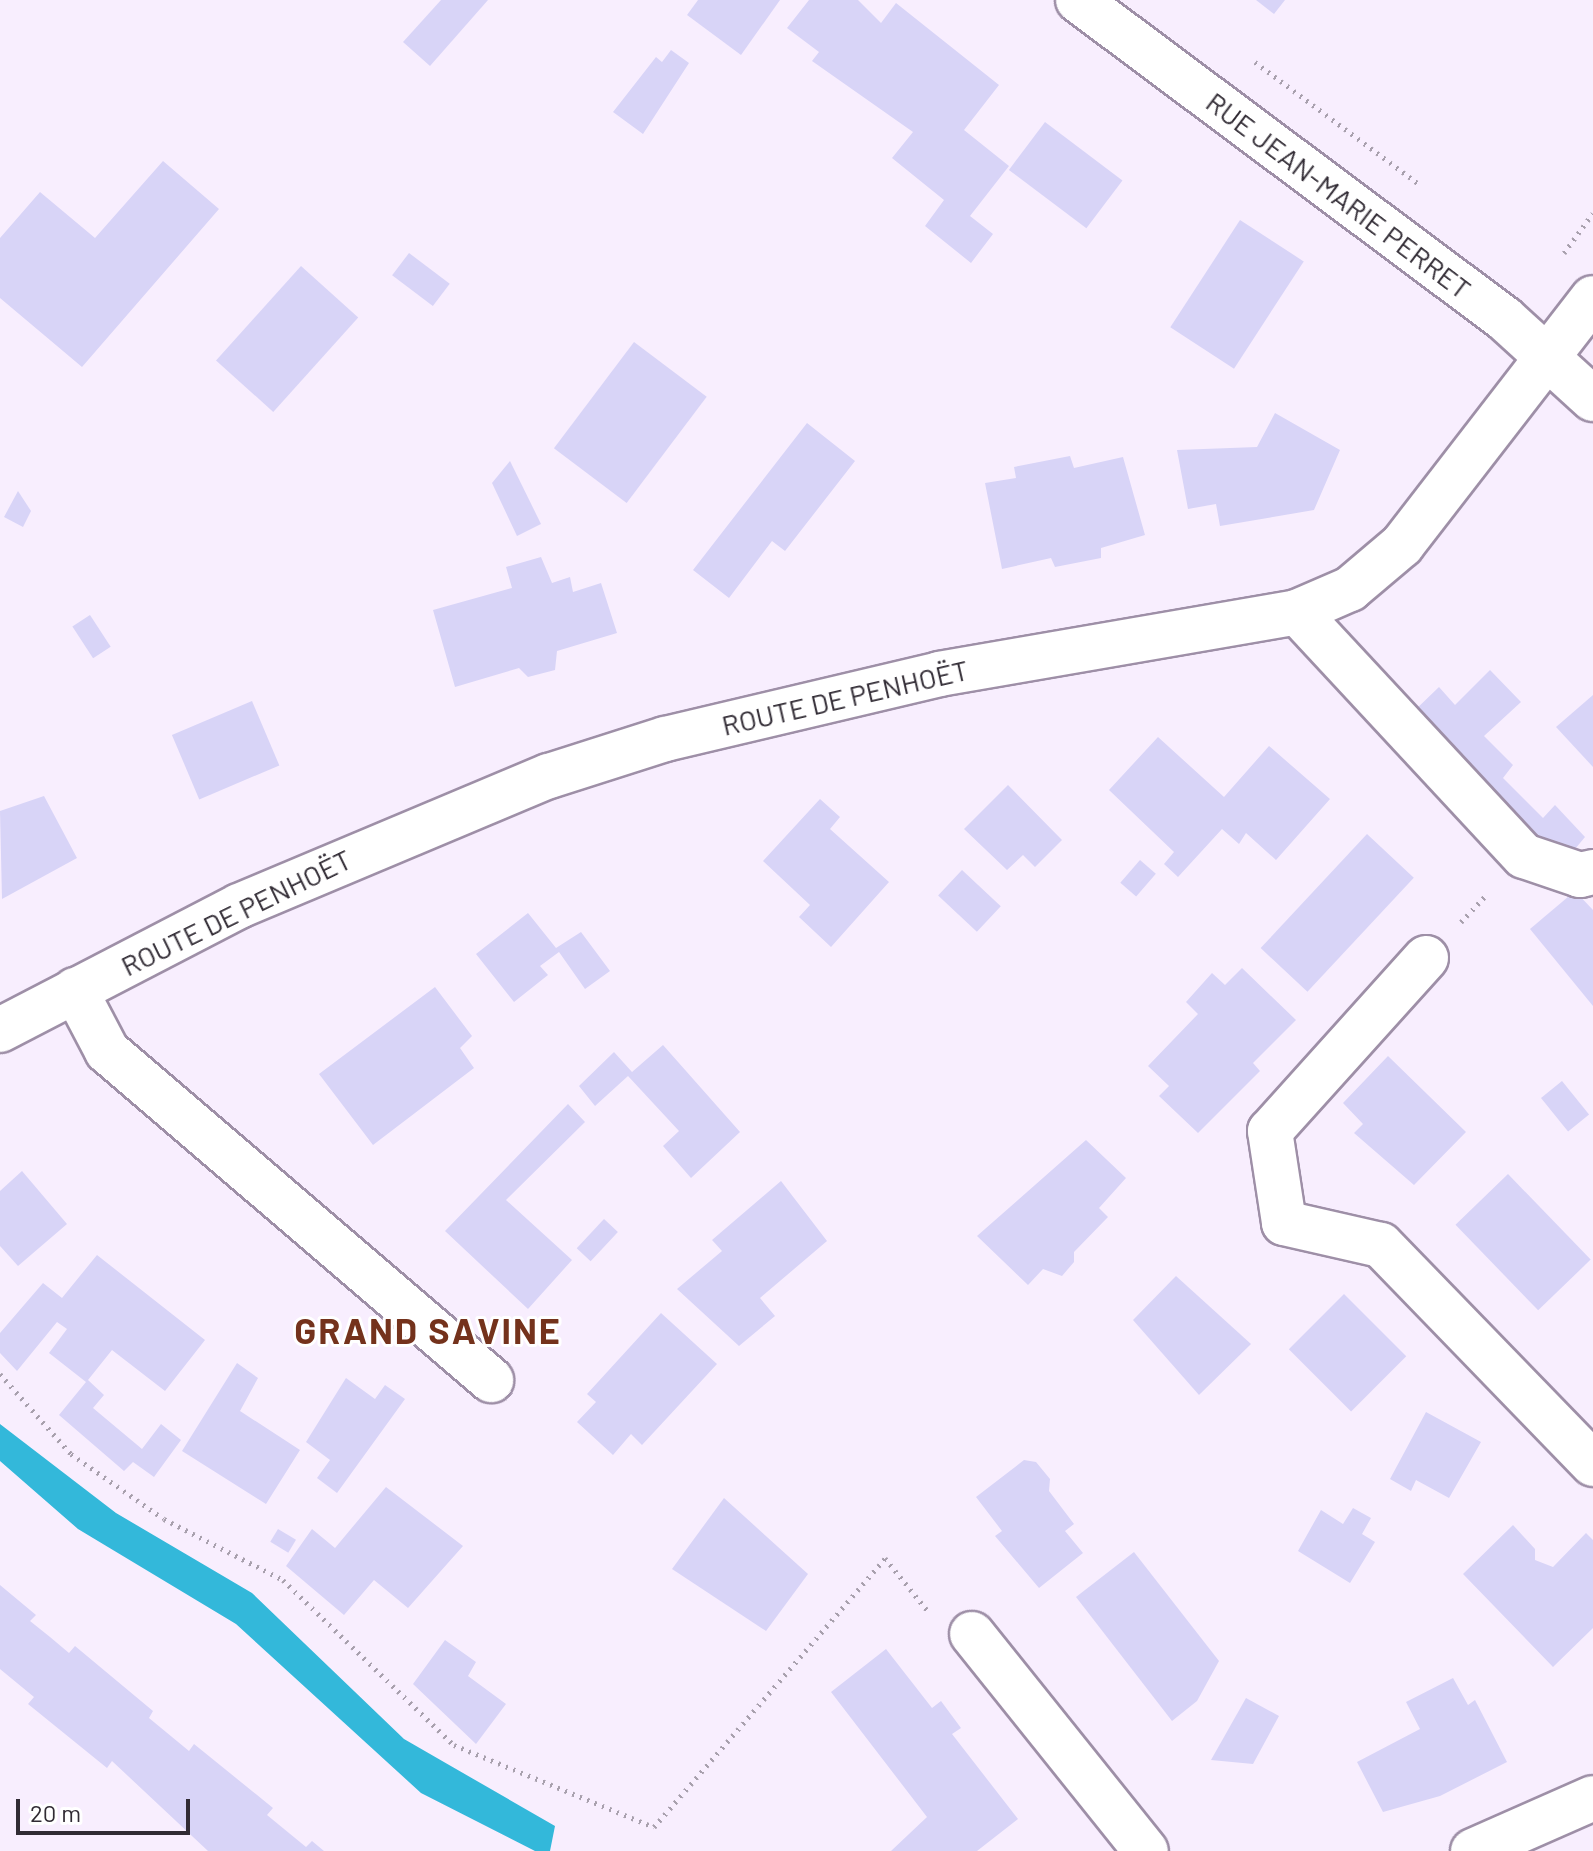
<!DOCTYPE html>
<html>
<head>
<meta charset="utf-8">
<style>
  body { margin:0 }
  #map { position:relative; width:1593px; height:1851px; overflow:hidden; background:#f8eefe; font-family:Barlow,sans-serif }
  div>[style] { position:absolute }
  .water>* { inset:0; background:#33b8da }
  .building>* { inset:0; background:#d8d4f7; transform-origin:0 0 }
  .path>* { height:5px; margin-top:-2.5px; transform-origin:0; background:repeating-linear-gradient(90deg,#a8a0ad 0 2px,transparent 0 8px) }
  .roads { filter:drop-shadow(2px 0 #9e8fa7) drop-shadow(-2px 0 #9e8fa7) drop-shadow(0 2px #9e8fa7) drop-shadow(0 -2px #9e8fa7) }
  .minor>* { height:44px; margin:-22px; padding:0 22px; transform-origin:22px; border-radius:22px; background:#fff }
  span { translate:-50% -50%; white-space:nowrap; text-align:center; line-height:1.15; -webkit-text-stroke:6px #fff; paint-order:stroke }
  .street-label { font-size:28px; color:#312b34 }
  .district-label { font-size:36px; color:#74321c; font-weight:700; letter-spacing:2px }
  .scale { position:absolute; left:16px; top:1799px; width:174px; height:36px; box-sizing:border-box; border:4px solid #312b34; border-top:0; padding-left:10px; font-size:24px; line-height:28px; white-space:nowrap; color:#312b34; -webkit-text-stroke:6px #fff; paint-order:stroke }
</style>
</head>
<body>
<div id="map">
  <div class="water">
    <div style="clip-path:polygon(0 1424px,116px 1513px,252px 1593px,404px 1739px,555px 1826px,550px 1851px,535px 1851px,421px 1793px,236px 1624px,78px 1529px,0 1461px)"></div>
  </div>
  <div class="building">
    <div style="clip-path:polygon(441px 0,488px 0,430px 66px,403px 42px)"></div>
    <div style="clip-path:polygon(698px 0,780px 0,741px 55px,687px 15px)"></div>
    <div style="clip-path:polygon(809px 0,858px 0,881px 23px,896px 3px,999px 85px,964px 130px,1009px 166px,970px 216px,993px 234px,971px 263px,925px 226px,944px 200px,892px 158px,913px 132px,812px 61px,819px 52px,787px 28px)"></div>
    <div style="clip-path:polygon(1256px 0,1285px 0,1274px 14px)"></div>
    <div style="clip-path:polygon(671px 50px,689px 63px,643px 134px,613px 112px,656px 57px,662px 62px)"></div>
    <div style="left:1045px;top:122px;width:97px;height:60px;rotate:37deg"></div>
    <div style="clip-path:polygon(163px 161px,219px 209px,82px 367px,0 298px,0 238px,40px 192px,95px 238px)"></div>
    <div style="left:1240px;top:220px;width:76px;height:128px;rotate:33deg"></div>
    <div style="left:409px;top:253px;width:51px;height:28px;rotate:37deg"></div>
    <div style="left:301px;top:266px;width:77px;height:127px;rotate:42deg"></div>
    <div style="left:634px;top:342px;width:91px;height:133px;rotate:37deg"></div>
    <div style="clip-path:polygon(1275px 413px,1340px 450px,1314px 510px,1220px 526px,1216px 504px,1188px 509px,1177px 450px,1257px 447px)"></div>
    <div style="clip-path:polygon(807px 423px,855px 461px,785px 551px,772px 541px,729px 598px,693px 570px)"></div>
    <div style="clip-path:polygon(1070px 456px,1074px 468px,1123px 457px,1145px 535px,1101px 548px,1101px 558px,1055px 567px,1051px 558px,1002px 569px,985px 483px,1016px 478px,1014px 467px)"></div>
    <div style="clip-path:polygon(510px 461px,541px 524px,517px 536px,492px 483px)"></div>
    <div style="clip-path:polygon(18px 491px,31px 511px,23px 527px,4px 517px)"></div>
    <div style="clip-path:polygon(541px 557px,552px 583px,570px 577px,573px 592px,601px 583px,617px 633px,557px 651px,555px 670px,528px 677px,519px 668px,455px 687px,433px 610px,512px 588px,506px 567px)"></div>
    <div style="left:90px;top:615px;width:38px;height:21px;rotate:57deg"></div>
    <div style="clip-path:polygon(1490px 670px,1521px 702px,1484px 736px,1513px 765px,1503px 778px,1543px 818px,1555px 805px,1585px 837px,1565px 861px,1551px 857px,1411px 714px,1439px 687px,1455px 705px)"></div>
    <div style="clip-path:polygon(1593px 695px,1593px 767px,1556px 727px)"></div>
    <div style="left:252px;top:701px;width:70px;height:87px;rotate:67deg"></div>
    <div style="clip-path:polygon(1158px 737px,1224px 797px,1269px 746px,1330px 799px,1276px 860px,1246px 833px,1239px 844px,1222px 829px,1178px 877px,1164px 864px,1174px 852px,1109px 790px)"></div>
    <div style="clip-path:polygon(1008px 785px,1062px 840px,1035px 867px,1023px 855px,1007px 870px,964px 829px)"></div>
    <div style="clip-path:polygon(44px 796px,77px 858px,2px 899px,0 811px)"></div>
    <div style="clip-path:polygon(820px 799px,840px 817px,830px 829px,889px 882px,831px 947px,799px 917px,810px 905px,763px 861px)"></div>
    <div style="left:1367px;top:834px;width:64px;height:156px;rotate:43deg"></div>
    <div style="left:1140px;top:860px;width:21px;height:30px;rotate:41deg"></div>
    <div style="left:962px;top:870px;width:53px;height:35px;rotate:43deg"></div>
    <div style="clip-path:polygon(1575px 891px,1593px 910px,1593px 1006px,1530px 929px)"></div>
    <div style="clip-path:polygon(528px 913px,556px 948px,581px 932px,610px 971px,585px 989px,559px 952px,540px 966px,548px 975px,514px 1002px,476px 954px)"></div>
    <div style="clip-path:polygon(1242px 968px,1296px 1020px,1253px 1063px,1260px 1071px,1198px 1133px,1159px 1096px,1169px 1086px,1148px 1066px,1198px 1014px,1186px 1002px,1212px 973px,1225px 985px)"></div>
    <div style="clip-path:polygon(435px 987px,472px 1036px,460px 1048px,474px 1068px,373px 1145px,319px 1074px)"></div>
    <div style="clip-path:polygon(663px 1045px,740px 1132px,691px 1178px,663px 1146px,679px 1131px,628px 1076px,595px 1106px,579px 1086px,614px 1052px,632px 1072px)"></div>
    <div style="clip-path:polygon(1388px 1056px,1466px 1132px,1414px 1185px,1354px 1133px,1363px 1124px,1343px 1103px)"></div>
    <div style="left:1562px;top:1081px;width:43px;height:27px;rotate:51deg"></div>
    <div style="clip-path:polygon(568px 1104px,585px 1122px,506px 1200px,572px 1260px,528px 1309px,445px 1231px)"></div>
    <div style="clip-path:polygon(1086px 1140px,1126px 1178px,1099px 1208px,1108px 1217px,1074px 1252px,1074px 1262px,1062px 1276px,1043px 1269px,1028px 1285px,977px 1236px)"></div>
    <div style="clip-path:polygon(22px 1171px,67px 1224px,18px 1266px,0 1246px,0 1191px)"></div>
    <div style="left:1508px;top:1174px;width:119px;height:73px;rotate:46deg"></div>
    <div style="clip-path:polygon(781px 1181px,827px 1241px,760px 1298px,775px 1316px,739px 1346px,677px 1289px,722px 1251px,712px 1240px)"></div>
    <div style="left:604px;top:1219px;width:19px;height:40px;rotate:43deg"></div>
    <div style="clip-path:polygon(97px 1255px,205px 1340px,165px 1391px,112px 1350px,88px 1380px,104px 1395px,93px 1408px,142px 1449px,161px 1424px,181px 1440px,154px 1477px,133px 1462px,124px 1471px,59px 1415px,86px 1382px,49px 1353px,67px 1329px,57px 1322px,17px 1371px,0 1353px,0 1333px,43px 1283px,62px 1298px)"></div>
    <div style="clip-path:polygon(1176px 1276px,1251px 1344px,1199px 1395px,1133px 1320px)"></div>
    <div style="left:1344px;top:1294px;width:88px;height:78px;rotate:45deg"></div>
    <div style="clip-path:polygon(661px 1313px,717px 1364px,642px 1445px,631px 1434px,613px 1455px,577px 1422px,596px 1402px,587px 1394px)"></div>
    <div style="clip-path:polygon(237px 1363px,258px 1378px,240px 1411px,300px 1450px,266px 1504px,182px 1451px)"></div>
    <div style="clip-path:polygon(346px 1378px,375px 1399px,385px 1385px,405px 1399px,337px 1493px,317px 1478px,330px 1460px,306px 1442px)"></div>
    <div style="clip-path:polygon(1426px 1412px,1481px 1442px,1449px 1498px,1416px 1480px,1411px 1491px,1390px 1479px)"></div>
    <div style="clip-path:polygon(1024px 1460px,1036px 1462px,1050px 1479px,1049px 1491px,1074px 1524px,1065px 1531px,1083px 1553px,1039px 1588px,995px 1536px,1002px 1531px,976px 1497px)"></div>
    <div style="clip-path:polygon(386px 1487px,463px 1546px,408px 1608px,374px 1580px,344px 1615px,286px 1566px,312px 1529px,335px 1548px)"></div>
    <div style="clip-path:polygon(724px 1498px,808px 1574px,766px 1631px,672px 1569px)"></div>
    <div style="clip-path:polygon(1353px 1508px,1371px 1518px,1362px 1534px,1375px 1542px,1350px 1583px,1298px 1551px,1321px 1510px,1343px 1524px)"></div>
    <div style="clip-path:polygon(1513px 1525px,1535px 1549px,1535px 1560px,1553px 1567px,1586px 1533px,1593px 1540px,1593px 1628px,1553px 1667px,1463px 1574px)"></div>
    <div style="left:278px;top:1529px;width:21px;height:15px;rotate:31deg"></div>
    <div style="clip-path:polygon(1134px 1552px,1219px 1661px,1197px 1701px,1172px 1721px,1076px 1597px)"></div>
    <div style="clip-path:polygon(0 1585px,36px 1615px,30px 1621px,50px 1637px,69px 1653px,75px 1646px,153px 1711px,149px 1718px,189px 1751px,194px 1744px,273px 1808px,267px 1815px,306px 1847px,312px 1841px,324px 1851px,208px 1851px,112px 1761px,107px 1768px,28px 1704px,34px 1697px,0 1669px)"></div>
    <div style="clip-path:polygon(445px 1640px,476px 1662px,468px 1676px,506px 1704px,476px 1744px,413px 1684px)"></div>
    <div style="clip-path:polygon(886px 1649px,932px 1708px,941px 1701px,961px 1728px,952px 1734px,1018px 1819px,977px 1851px,891px 1851px,927px 1817px,831px 1692px)"></div>
    <div style="clip-path:polygon(1453px 1678px,1468px 1705px,1475px 1700px,1507px 1762px,1440px 1796px,1383px 1812px,1357px 1762px,1420px 1729px,1406px 1702px)"></div>
    <div style="clip-path:polygon(1246px 1698px,1279px 1716px,1253px 1764px,1211px 1760px)"></div>
  </div>
  <div class="path">
    <div style="left:1255px;top:62px;width:206px;rotate:36.7deg"></div>
    <div style="left:1564px;top:253px;width:49px;rotate:-54.1deg"></div>
    <div style="left:1461px;top:922px;width:38px;rotate:-47deg"></div>
    <div style="left:0;top:1374px;width:107px;rotate:48.4deg"></div>
    <div style="left:71px;top:1454px;width:113px;rotate:35deg"></div>
    <div style="left:164px;top:1519px;width:134px;rotate:27.1deg"></div>
    <div style="left:283px;top:1580px;width:238px;rotate:44deg"></div>
    <div style="left:454px;top:1745px;width:216px;rotate:22.3deg"></div>
    <div style="left:654px;top:1827px;width:355px;rotate:-49.3deg"></div>
    <div style="left:885px;top:1558px;width:67px;rotate:51.1deg"></div>
  </div>
  <div class="roads">
    <div class="minor">
      <div style="left:1078px;top:0;width:533px;rotate:36.76deg"></div>
      <div style="left:1505px;top:319px;width:119px;rotate:42.3deg"></div>
      <div style="left:1297px;top:612px;width:333px;rotate:47.1deg"></div>
      <div style="left:1524px;top:856px;width:59px;rotate:18.7deg"></div>
      <div style="left:1580px;top:875px;width:13px;rotate:-13deg"></div>
      <div style="left:1426px;top:958px;width:233px;rotate:132deg"></div>
      <div style="left:1270px;top:1131px;width:93px;rotate:81.3deg"></div>
      <div style="left:1284px;top:1223px;width:99px;rotate:12.8deg"></div>
      <div style="left:1381px;top:1245px;width:305px;rotate:45.9deg"></div>
      <div style="left:75px;top:990px;width:69px;rotate:62.3deg"></div>
      <div style="left:107px;top:1051px;width:506px;rotate:40.59deg"></div>
      <div style="left:0;top:1030px;width:269px;rotate:-27.4deg"></div>
      <div style="left:239px;top:906px;width:336px;rotate:-22.8deg"></div>
      <div style="left:549px;top:776px;width:122px;rotate:-17.7deg"></div>
      <div style="left:665px;top:739px;width:282px;rotate:-13.3deg"></div>
      <div style="left:939px;top:674px;width:363px;rotate:-9.8deg"></div>
      <div style="left:1297px;top:612px;width:58px;rotate:-23.5deg"></div>
      <div style="left:1350px;top:589px;width:68px;rotate:-40.2deg"></div>
      <div style="left:1402px;top:545px;width:312px;rotate:-52.3deg"></div>
      <div style="left:972px;top:1634px;width:278px;rotate:51.3deg"></div>
      <div style="left:1473px;top:1851px;width:131px;rotate:-23.8deg"></div>
    </div>
  </div>
  <div class="street-label">
    <span style="left:1339px;top:195px;rotate:37deg">RUE JEAN-MARIE PERRET</span>
    <span style="left:845px;top:697px;rotate:-13deg">ROUTE DE PENHOËT</span>
    <span style="left:236px;top:912px;rotate:-26deg">ROUTE DE PENHOËT</span>
  </div>
  <div class="district-label">
    <span style="left:428px;top:1330px">GRAND SAVINE</span>
  </div>
  <div class="scale">20 m</div>
</div>
</body>
</html>
